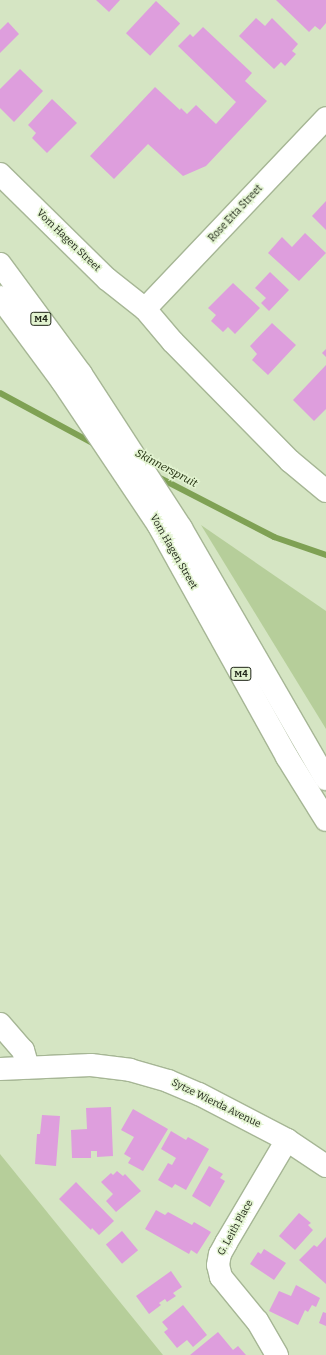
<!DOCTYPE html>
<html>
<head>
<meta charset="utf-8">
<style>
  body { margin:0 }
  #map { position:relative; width:326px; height:1355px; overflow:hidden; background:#d5e5c3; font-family:Bitter,serif }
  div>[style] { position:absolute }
  .green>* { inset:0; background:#b6ce9a }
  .stream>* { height:6px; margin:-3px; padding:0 3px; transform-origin:3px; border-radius:3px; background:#7fa154 }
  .building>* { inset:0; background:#de9edd; transform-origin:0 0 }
  .roads { filter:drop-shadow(1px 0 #a6b695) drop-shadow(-1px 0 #a6b695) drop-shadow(0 1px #a6b695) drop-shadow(0 -1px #a6b695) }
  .minor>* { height:22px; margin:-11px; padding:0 11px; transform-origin:11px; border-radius:11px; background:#fff }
  .primary>* { height:22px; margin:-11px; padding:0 11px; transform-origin:11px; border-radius:11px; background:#fff }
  span { translate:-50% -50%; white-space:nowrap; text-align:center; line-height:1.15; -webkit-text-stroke:3px #e2f3d0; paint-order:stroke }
  .shield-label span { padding:1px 3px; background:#e2f3d0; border:1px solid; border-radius:3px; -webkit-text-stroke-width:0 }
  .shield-label { font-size:9px; color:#202619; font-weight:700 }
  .street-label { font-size:10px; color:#202619 }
  .water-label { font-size:11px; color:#212e0d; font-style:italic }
</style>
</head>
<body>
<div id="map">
  <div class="green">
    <div style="clip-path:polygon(201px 525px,326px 611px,326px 729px)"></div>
    <div style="clip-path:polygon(0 1154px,163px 1355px,0 1355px)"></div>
  </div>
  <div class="stream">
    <div style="left:0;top:393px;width:109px;rotate:28.4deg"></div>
    <div style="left:156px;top:476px;width:133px;rotate:27.3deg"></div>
    <div style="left:274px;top:537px;width:55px;rotate:19.1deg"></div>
  </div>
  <div class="building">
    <div style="clip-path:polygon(96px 0,120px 0,109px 12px)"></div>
    <div style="clip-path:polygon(276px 0,326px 0,326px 23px,320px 30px,315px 26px,309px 32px)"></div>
    <div style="left:156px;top:1px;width:33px;height:44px;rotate:43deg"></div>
    <div style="clip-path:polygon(256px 18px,265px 26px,272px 18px,298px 44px,292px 51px,296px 54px,285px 66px,281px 62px,274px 69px,239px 36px)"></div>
    <div style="clip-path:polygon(8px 22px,19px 34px,0 53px,0 30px)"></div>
    <div style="clip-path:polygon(203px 27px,252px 73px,245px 81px,267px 101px,206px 166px,183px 176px,148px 144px,114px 179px,90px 156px,155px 87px,180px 110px,181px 108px,187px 114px,196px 105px,216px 124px,236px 102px,178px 46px,190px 34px,193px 37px)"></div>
    <div style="clip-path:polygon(20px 69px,43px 91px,14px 122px,0 108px,0 89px)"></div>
    <div style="clip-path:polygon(52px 99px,77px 123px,47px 153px,32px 138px,36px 133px,28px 125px)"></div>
    <div style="clip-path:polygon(326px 201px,326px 230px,312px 216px)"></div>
    <div style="clip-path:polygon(305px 233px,326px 253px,299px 281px,268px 253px,282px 237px,292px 247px)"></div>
    <div style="clip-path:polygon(270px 272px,289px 290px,269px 311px,261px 303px,266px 298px,255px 288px)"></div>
    <div style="clip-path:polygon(233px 283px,260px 308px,235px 334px,228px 327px,223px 332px,211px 321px,216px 315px,208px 308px)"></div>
    <div style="clip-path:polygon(272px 323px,296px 345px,268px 375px,252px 360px,257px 354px,250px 346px)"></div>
    <div style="clip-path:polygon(326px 349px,326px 357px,322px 353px)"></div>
    <div style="clip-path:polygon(326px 365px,326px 409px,314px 421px,293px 400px)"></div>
    <div style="clip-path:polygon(111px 1107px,113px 1156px,97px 1157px,97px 1151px,91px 1151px,91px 1158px,72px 1158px,71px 1130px,87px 1129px,86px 1108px)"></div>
    <div style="clip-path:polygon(133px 1109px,168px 1129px,143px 1171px,128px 1163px,131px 1158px,124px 1154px,134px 1137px,121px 1130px)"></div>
    <div style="clip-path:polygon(42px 1115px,60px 1116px,56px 1166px,35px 1164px,37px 1134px,40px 1134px)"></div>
    <div style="clip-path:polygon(171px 1131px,186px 1140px,188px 1137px,209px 1149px,186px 1190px,175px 1184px,172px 1188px,158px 1180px,168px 1163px,172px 1165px,176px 1158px,161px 1149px)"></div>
    <div style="clip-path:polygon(209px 1166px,223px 1174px,220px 1178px,225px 1181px,210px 1207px,192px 1196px)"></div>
    <div style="clip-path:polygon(117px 1171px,123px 1176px,125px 1174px,141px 1191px,116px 1212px,106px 1201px,113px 1194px,101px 1182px,111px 1173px,113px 1175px)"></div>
    <div style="clip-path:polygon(76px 1182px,114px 1221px,99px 1235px,92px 1228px,91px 1230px,59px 1199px)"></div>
    <div style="clip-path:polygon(156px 1210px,165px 1215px,168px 1212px,192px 1225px,194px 1222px,211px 1232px,197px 1254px,191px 1250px,189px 1254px,145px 1229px)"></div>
    <div style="clip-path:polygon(299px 1213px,311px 1223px,308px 1225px,313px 1230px,295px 1250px,279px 1236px)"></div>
    <div style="left:122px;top:1231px;width:25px;height:21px;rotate:50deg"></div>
    <div style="clip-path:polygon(326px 1237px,326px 1284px,299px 1260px,314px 1245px,317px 1247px)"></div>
    <div style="clip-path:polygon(264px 1249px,286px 1263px,274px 1280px,250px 1264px,258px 1252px,261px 1254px)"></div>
    <div style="clip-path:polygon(171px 1271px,182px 1287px,173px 1293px,176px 1296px,167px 1302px,165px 1299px,159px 1303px,161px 1305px,149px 1314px,136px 1296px)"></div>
    <div style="clip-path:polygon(296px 1285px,320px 1298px,316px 1307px,312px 1305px,308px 1312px,305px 1310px,298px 1325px,269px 1311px,279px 1291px,291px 1296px)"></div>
    <div style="clip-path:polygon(183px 1305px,207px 1335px,193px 1347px,187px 1340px,177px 1348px,164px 1332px,168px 1329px,162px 1322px)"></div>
    <div style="clip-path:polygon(323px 1312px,326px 1313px,326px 1326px,319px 1323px)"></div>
    <div style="clip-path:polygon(218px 1332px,233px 1350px,238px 1346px,246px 1355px,190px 1355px)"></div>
  </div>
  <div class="roads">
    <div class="minor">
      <div style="left:0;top:174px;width:150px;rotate:44.5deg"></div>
      <div style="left:107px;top:279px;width:48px;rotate:38.3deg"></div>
      <div style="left:145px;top:309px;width:43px;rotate:49.7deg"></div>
      <div style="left:173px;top:342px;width:167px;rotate:45.5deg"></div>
      <div style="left:290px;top:461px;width:47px;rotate:39.8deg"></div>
      <div style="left:145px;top:309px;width:263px;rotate:-46.5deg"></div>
      <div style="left:0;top:1024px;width:35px;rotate:49deg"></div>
      <div style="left:23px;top:1050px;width:18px;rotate:74deg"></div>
      <div style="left:0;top:1069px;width:91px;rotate:-2.5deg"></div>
      <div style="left:91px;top:1065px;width:39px;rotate:7deg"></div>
      <div style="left:130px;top:1070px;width:40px;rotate:16deg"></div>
      <div style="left:168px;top:1081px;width:34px;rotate:23deg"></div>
      <div style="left:199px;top:1094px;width:99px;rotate:27.6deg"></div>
      <div style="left:287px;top:1140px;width:47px;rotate:33.7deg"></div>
      <div style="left:277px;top:1355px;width:39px;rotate:-120deg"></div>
      <div style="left:257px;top:1321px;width:57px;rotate:-129.3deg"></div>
      <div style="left:221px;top:1277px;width:12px;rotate:-104deg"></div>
      <div style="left:218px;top:1265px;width:11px;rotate:-80deg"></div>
      <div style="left:220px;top:1254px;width:13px;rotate:-61deg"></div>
      <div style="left:226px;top:1243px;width:120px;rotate:-59.4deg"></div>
    </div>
    <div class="primary">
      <div style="left:0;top:264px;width:137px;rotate:53.6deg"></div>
      <div style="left:81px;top:374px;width:184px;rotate:57deg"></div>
      <div style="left:181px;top:528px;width:290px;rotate:60deg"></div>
      <div style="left:0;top:297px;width:104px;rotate:53.6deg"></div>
      <div style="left:62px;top:381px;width:174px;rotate:56.2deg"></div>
      <div style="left:159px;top:526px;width:264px;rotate:61deg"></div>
      <div style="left:287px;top:757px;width:74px;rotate:58.2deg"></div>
    </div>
  </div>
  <div class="shield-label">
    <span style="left:41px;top:319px">M4</span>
    <span style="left:241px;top:674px">M4</span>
  </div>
  <div class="street-label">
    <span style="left:236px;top:214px;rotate:-47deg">Rose Etta Street</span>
    <span style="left:68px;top:241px;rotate:44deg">Vom Hagen Street</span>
    <span style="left:173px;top:552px;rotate:60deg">Vom Hagen Street</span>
    <span style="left:216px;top:1104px;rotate:26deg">Sytze Wierda Avenue</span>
    <span style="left:236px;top:1228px;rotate:-61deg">G. Leith Place</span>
  </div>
  <div class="water-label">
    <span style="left:166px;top:469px;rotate:28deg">Skinnerspruit</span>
  </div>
</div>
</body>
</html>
